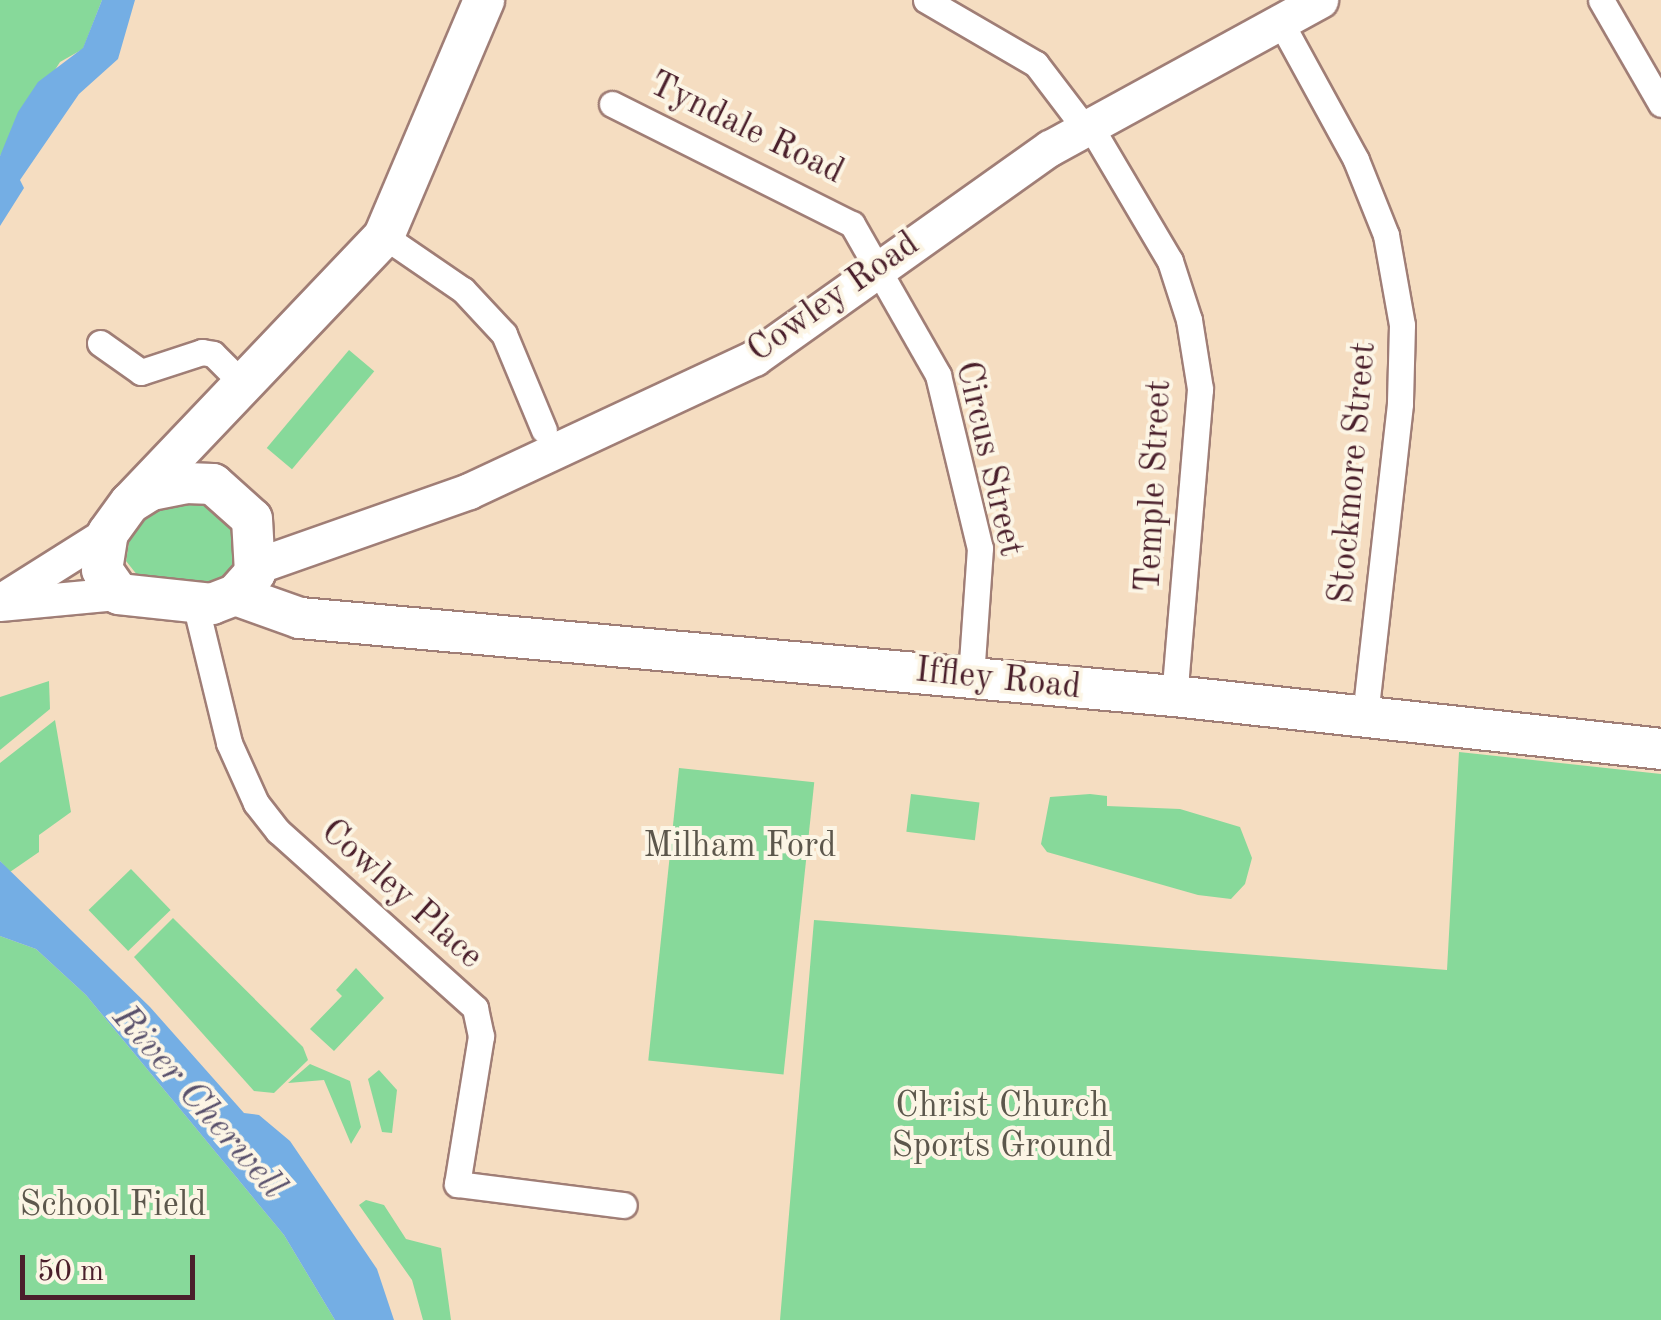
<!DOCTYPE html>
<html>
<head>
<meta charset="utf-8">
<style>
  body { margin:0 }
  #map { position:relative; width:1661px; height:1320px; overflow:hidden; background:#f5ddc1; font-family:"Old Standard TT",serif }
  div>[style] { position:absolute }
  .green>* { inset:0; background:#87d99a; transform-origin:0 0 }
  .water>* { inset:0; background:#74aee4 }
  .roads { filter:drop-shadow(2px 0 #a07e76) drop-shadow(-2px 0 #a07e76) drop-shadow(0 2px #a07e76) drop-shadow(0 -2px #a07e76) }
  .minor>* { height:25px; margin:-12.5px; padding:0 12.5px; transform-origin:12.5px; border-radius:12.5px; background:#fff }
  .tertiary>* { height:32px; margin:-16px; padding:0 16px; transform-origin:16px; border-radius:16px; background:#fff }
  .secondary>* { height:35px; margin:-17.5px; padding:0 17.5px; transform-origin:17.5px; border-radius:17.5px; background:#fff }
  .primary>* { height:40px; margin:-20px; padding:0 20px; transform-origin:20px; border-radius:20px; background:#fff }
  span { translate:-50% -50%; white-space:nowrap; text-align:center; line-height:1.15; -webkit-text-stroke:8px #fcf5e5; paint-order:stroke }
  .street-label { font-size:35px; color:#4a1f2b }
  .park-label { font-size:35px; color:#5c574c }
  .water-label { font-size:38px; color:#59516c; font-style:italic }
  .scale { position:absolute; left:20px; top:1255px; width:175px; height:45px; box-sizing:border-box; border:5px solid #4a1f2b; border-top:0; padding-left:12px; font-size:30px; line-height:35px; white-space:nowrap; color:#4a1f2b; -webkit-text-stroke:8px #fcf5e5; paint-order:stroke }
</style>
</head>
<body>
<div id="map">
  <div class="green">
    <div style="clip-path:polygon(0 0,102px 0,83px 49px,60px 62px,0 156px)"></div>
    <div style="left:349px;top:350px;width:33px;height:128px;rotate:40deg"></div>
    <div style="clip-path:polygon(184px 492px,231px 513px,242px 554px,224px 585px,138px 576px,126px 561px,131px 529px,142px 514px)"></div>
    <div style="clip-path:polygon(49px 681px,50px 709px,0 750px,0 697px)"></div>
    <div style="clip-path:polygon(55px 720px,71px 812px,39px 835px,39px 852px,10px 872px,0 861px,0 763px)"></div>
    <div style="clip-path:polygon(1459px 752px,1661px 774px,1661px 1320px,780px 1320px,814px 920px,1447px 970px)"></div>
    <div style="left:679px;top:768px;width:136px;height:294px;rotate:6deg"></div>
    <div style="left:911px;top:794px;width:69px;height:38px;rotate:7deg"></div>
    <div style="clip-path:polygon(1090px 794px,1107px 796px,1107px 806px,1180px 809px,1240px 827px,1252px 858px,1245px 884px,1231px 899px,1198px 895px,1047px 852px,1041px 844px,1050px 797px)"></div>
    <div style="left:131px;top:869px;width:57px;height:59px;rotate:46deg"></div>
    <div style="clip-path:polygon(173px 918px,303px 1047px,308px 1060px,274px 1093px,254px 1091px,134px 957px)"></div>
    <div style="clip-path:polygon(0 936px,36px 949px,86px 995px,284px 1235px,335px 1320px,0 1320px)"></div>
    <div style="clip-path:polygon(356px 968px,384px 998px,334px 1051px,310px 1029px,342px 996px,336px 990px)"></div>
    <div style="clip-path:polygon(310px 1064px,350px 1081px,361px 1127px,351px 1144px,324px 1080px,288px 1083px)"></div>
    <div style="clip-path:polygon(379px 1070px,397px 1090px,392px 1133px,382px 1132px,368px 1079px)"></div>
    <div style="clip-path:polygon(366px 1200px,384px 1205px,406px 1239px,441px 1248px,451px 1320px,423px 1320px,412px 1280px,359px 1205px)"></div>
  </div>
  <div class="water">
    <div style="clip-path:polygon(102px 0,135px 0,118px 59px,79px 94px,20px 180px,24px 188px,0 226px,0 156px,18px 112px,38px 82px,83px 48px)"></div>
    <div style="clip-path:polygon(0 861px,150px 1007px,244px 1113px,259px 1115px,290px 1141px,377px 1269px,394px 1320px,335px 1320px,284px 1235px,86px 995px,36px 949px,0 936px)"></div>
  </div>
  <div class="roads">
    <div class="minor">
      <div style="left:926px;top:0;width:127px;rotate:30.2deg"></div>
      <div style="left:1036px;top:64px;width:79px;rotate:52.7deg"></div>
      <div style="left:1601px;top:0;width:120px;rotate:60deg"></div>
      <div style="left:1280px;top:21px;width:158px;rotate:61.3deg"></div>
      <div style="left:1356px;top:160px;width:81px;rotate:68.2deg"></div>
      <div style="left:1386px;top:235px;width:91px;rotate:79.9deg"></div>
      <div style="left:1402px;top:325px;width:79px;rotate:91.5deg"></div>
      <div style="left:1400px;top:404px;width:314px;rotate:96.4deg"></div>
      <div style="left:612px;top:104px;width:268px;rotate:26.6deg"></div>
      <div style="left:852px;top:224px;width:174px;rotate:60.3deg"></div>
      <div style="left:938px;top:375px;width:178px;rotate:76.4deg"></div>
      <div style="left:980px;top:548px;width:129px;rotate:94deg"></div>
      <div style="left:1089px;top:124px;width:159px;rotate:59.4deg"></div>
      <div style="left:1170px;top:261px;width:62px;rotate:72.1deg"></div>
      <div style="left:1189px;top:320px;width:70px;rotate:80.9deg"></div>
      <div style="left:1200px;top:389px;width:308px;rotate:94.8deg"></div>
      <div style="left:384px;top:236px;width:96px;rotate:34.4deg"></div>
      <div style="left:463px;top:290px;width:60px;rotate:47deg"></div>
      <div style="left:504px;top:334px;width:104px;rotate:67.4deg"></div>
      <div style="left:100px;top:343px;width:50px;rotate:35.3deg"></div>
      <div style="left:141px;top:372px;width:64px;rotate:-18.2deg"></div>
      <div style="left:202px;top:352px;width:11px;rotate:10deg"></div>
      <div style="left:213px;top:354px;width:42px;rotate:45deg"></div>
      <div style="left:195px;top:603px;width:144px;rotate:76.3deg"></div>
      <div style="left:229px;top:743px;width:66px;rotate:65.8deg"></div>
      <div style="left:256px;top:803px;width:36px;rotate:52deg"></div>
      <div style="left:278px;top:831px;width:265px;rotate:41.9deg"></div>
      <div style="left:475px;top:1008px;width:29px;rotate:78deg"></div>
      <div style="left:481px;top:1036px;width:150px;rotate:99.2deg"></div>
      <div style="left:457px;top:1184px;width:168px;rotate:7.2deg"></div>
    </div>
    <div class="tertiary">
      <div style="left:0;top:601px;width:128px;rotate:-32.2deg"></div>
      <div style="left:0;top:605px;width:120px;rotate:-5.3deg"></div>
    </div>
    <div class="secondary">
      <div style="left:259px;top:565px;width:223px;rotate:-19.4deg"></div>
      <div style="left:469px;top:491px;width:315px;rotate:-25deg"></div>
      <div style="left:754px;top:358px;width:363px;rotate:-35.4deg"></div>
      <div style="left:1050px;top:148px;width:308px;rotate:-28.7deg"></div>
    </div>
    <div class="primary">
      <div style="left:186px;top:483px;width:27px;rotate:2deg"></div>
      <div style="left:213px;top:484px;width:52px;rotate:41.9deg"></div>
      <div style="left:252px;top:519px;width:54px;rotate:86.8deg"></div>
      <div style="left:255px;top:573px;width:30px;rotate:132deg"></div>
      <div style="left:235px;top:595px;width:25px;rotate:159deg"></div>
      <div style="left:212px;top:604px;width:94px;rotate:-173.9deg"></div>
      <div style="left:119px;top:594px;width:29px;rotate:-125deg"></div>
      <div style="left:102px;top:570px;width:37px;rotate:-81deg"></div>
      <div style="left:108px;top:533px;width:37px;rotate:-54deg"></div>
      <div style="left:130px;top:503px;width:25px;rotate:-32deg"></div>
      <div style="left:151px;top:490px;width:36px;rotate:-11deg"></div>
      <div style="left:130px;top:503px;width:369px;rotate:-46.4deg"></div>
      <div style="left:384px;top:236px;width:256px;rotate:-67deg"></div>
      <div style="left:235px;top:595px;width:69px;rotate:19.5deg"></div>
      <div style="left:300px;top:618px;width:877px;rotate:5.1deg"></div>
      <div style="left:1174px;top:696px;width:490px;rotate:6.2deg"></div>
    </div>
  </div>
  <div class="street-label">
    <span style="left:746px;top:129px;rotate:26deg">Tyndale Road</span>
    <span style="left:834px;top:298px;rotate:-35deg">Cowley Road</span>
    <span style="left:988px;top:459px;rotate:77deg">Circus Street</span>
    <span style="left:1354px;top:473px;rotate:-85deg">Stockmore Street</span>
    <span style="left:1155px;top:486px;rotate:-87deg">Temple Street</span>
    <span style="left:998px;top:680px;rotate:6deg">Iffley Road</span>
    <span style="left:401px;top:895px;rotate:42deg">Cowley Place</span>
  </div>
  <div class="park-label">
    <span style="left:740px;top:847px">Milham Ford</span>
    <span style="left:1002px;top:1127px">Christ Church<br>Sports Ground</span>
    <span style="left:113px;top:1206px">School Field</span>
  </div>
  <div class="water-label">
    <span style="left:198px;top:1103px;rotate:49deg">River Cherwell</span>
  </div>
  <div class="scale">50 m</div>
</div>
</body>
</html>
